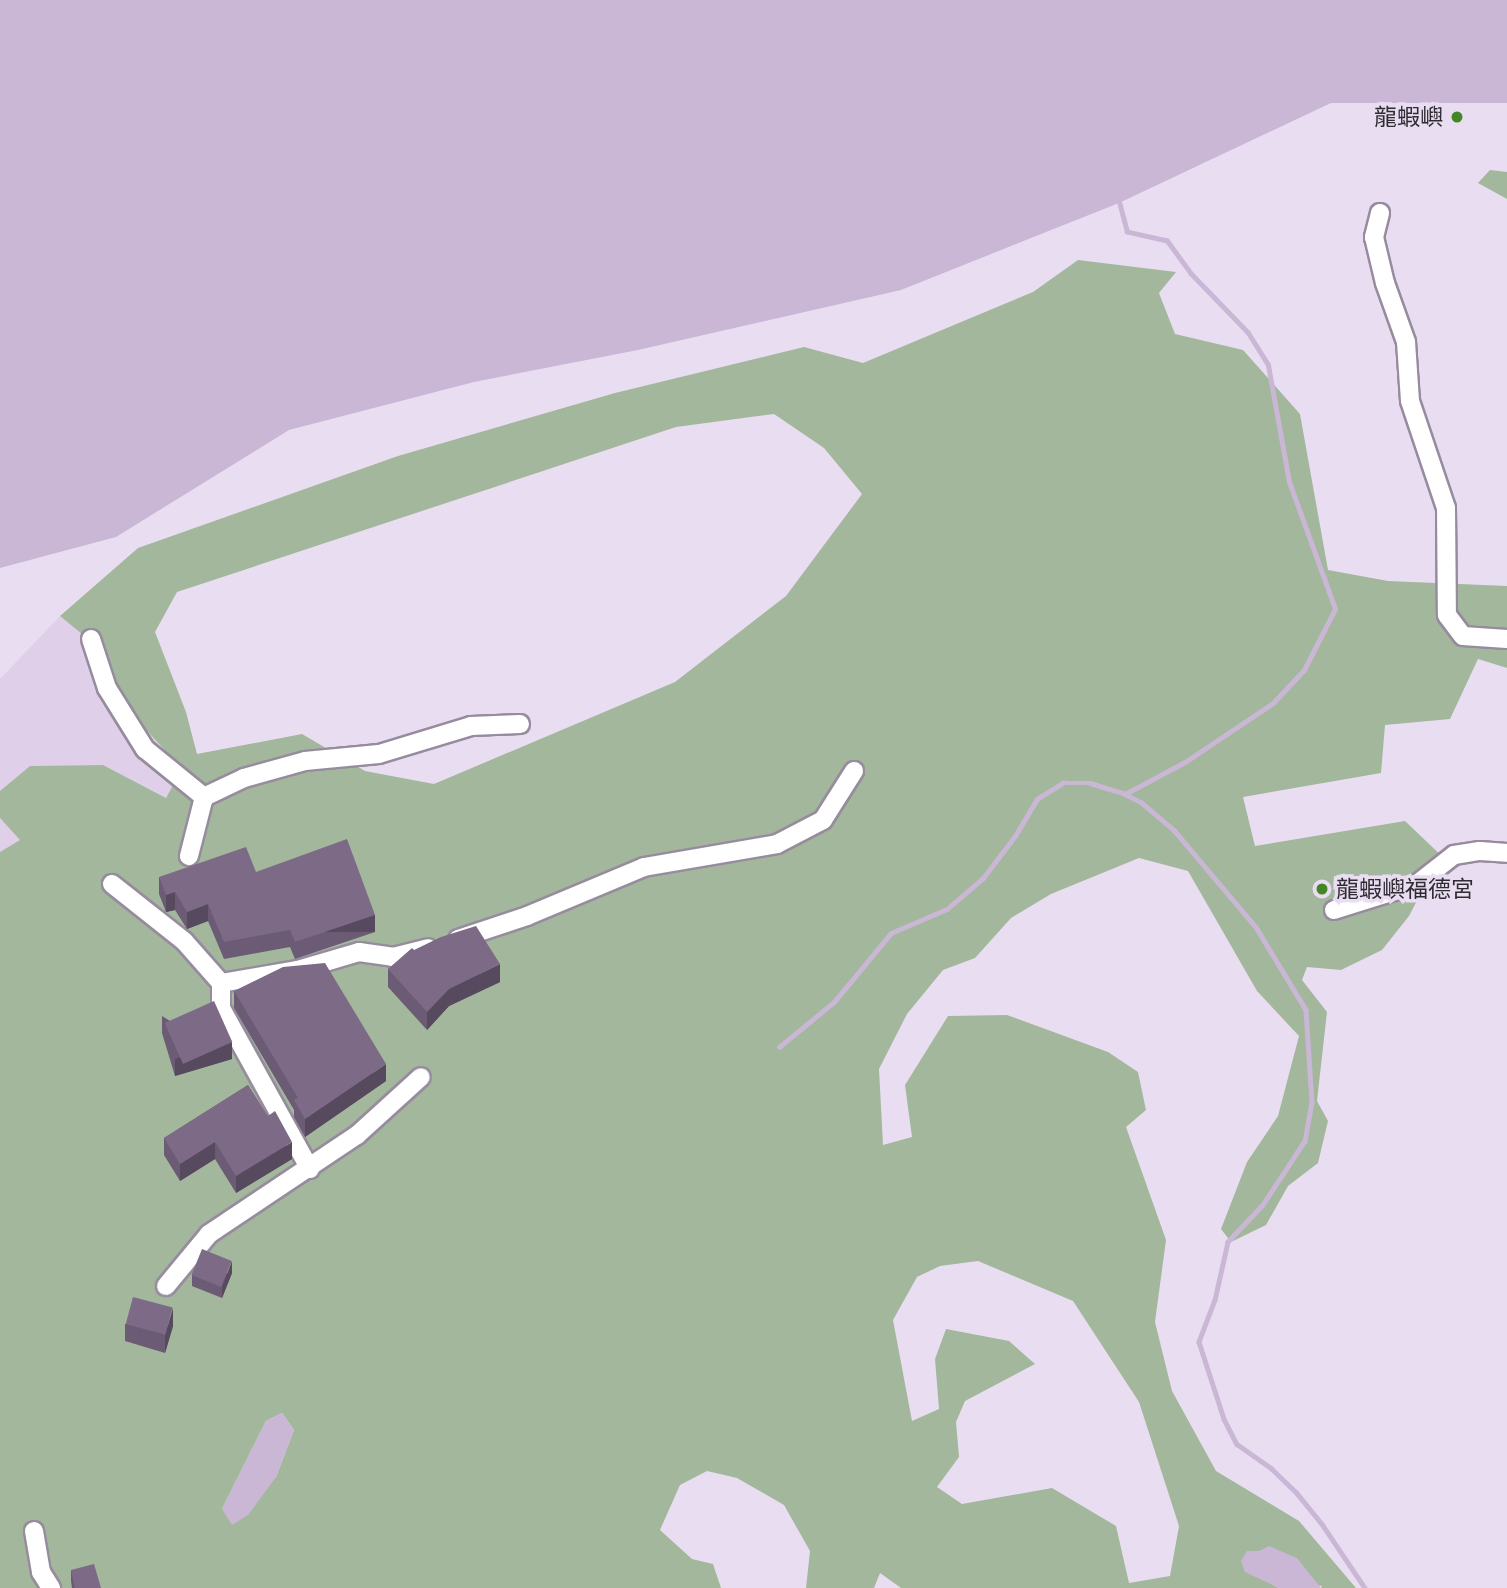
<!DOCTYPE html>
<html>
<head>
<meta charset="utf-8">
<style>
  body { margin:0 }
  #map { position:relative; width:1507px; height:1588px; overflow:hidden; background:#e9def1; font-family:Poppins,"Noto Sans TC",sans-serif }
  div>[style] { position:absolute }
  .built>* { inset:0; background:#dfcfe9 }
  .green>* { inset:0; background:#a3b79c }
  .water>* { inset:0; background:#cab7d6 }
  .stream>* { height:4.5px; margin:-2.25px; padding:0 2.25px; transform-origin:2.25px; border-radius:2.25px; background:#cab7d6 }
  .roads { filter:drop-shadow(2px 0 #978c9e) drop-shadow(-2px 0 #978c9e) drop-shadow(0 2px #978c9e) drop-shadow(0 -2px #978c9e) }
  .minor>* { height:18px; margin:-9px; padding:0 9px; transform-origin:9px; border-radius:9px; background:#fff }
  .wall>* { inset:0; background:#6b5b74 }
  .shaded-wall>* { inset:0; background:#574a5e; transform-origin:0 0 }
  .building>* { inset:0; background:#7c6a87; transform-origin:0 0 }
  .dots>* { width:19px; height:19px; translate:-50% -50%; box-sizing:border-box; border:4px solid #e9def1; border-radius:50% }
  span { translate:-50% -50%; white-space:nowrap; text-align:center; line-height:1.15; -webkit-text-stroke:7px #e9def1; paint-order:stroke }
  .poi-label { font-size:23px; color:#2f2b32 }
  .right { translate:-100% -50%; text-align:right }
  .left { translate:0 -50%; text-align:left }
</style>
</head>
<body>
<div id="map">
  <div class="built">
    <div style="clip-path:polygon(60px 616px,93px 643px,140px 723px,183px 769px,166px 798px,103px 765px,30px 766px,0 791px,0 679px)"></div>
    <div style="clip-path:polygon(0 818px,21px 840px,0 852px)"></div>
  </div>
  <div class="green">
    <div style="clip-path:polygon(1490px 170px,1507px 172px,1507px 199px,1478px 183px)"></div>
    <div style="clip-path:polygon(evenodd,1078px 260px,1176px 272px,1159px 293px,1175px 334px,1243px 350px,1300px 414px,1328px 570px,1388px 581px,1507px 586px,1507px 668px,1478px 659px,1450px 719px,1385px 725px,1381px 773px,1243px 797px,1255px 846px,1405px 821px,1448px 862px,1423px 889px,1409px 916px,1382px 950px,1341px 970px,1307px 967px,1302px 980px,1327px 1012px,1317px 1101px,1328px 1121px,1318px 1163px,1288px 1186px,1266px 1225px,1231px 1242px,1221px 1229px,1247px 1162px,1278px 1116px,1299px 1036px,1257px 991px,1188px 871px,1139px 858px,1051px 894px,1011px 918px,975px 958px,943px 970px,907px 1014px,879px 1069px,883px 1145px,912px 1137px,905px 1085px,948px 1016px,1007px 1015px,1108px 1052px,1138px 1072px,1146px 1110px,1126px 1127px,1166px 1240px,1155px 1322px,1172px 1391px,1216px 1471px,1299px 1521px,1356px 1588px,1321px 1588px,1322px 1586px,1266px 1581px,1279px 1588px,901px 1588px,880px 1573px,874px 1588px,806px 1588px,810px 1551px,784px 1505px,737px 1478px,707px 1471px,680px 1485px,660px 1530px,692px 1559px,713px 1564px,721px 1588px,0 1588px,0 852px,20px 840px,0 818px,0 791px,30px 766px,103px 765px,166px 798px,182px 769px,140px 723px,93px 643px,60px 616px,138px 548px,398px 456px,615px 393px,804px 347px,863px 363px,1033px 292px,1078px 260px,774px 414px,824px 448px,862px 494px,786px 596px,675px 682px,434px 784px,365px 771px,302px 734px,197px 754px,186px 712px,155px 632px,177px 592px,676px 427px,774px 414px,1078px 260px,978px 1261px,1073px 1301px,1139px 1402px,1179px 1526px,1170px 1576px,1129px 1583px,1116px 1526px,1052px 1488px,962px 1504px,937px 1487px,959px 1457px,956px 1422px,965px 1401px,1035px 1364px,1009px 1341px,946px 1329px,935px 1359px,939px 1409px,912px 1421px,893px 1320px,917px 1277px,940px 1266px,978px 1261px,1078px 260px,282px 1413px,294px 1430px,276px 1477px,222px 1509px,266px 1421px,282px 1413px)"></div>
  </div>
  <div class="water">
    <div style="clip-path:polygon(0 0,1507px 0,1507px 103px,1331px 103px,1119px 203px,901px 290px,638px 350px,474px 382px,289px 430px,116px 537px,0 568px)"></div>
    <div style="clip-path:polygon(282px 1413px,294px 1430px,276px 1477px,248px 1515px,232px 1525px,222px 1509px,266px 1421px)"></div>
    <div style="clip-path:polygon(1269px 1546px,1297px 1558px,1321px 1588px,1279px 1588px,1245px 1572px,1241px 1561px,1247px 1551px,1259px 1551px)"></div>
  </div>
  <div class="stream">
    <div style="left:1125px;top:794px;width:18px;rotate:27deg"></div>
    <div style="left:1141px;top:802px;width:43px;rotate:40.3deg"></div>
    <div style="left:1174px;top:830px;width:127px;rotate:49.8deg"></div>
    <div style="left:1256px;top:927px;width:97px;rotate:58.9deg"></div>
    <div style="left:1306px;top:1010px;width:92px;rotate:86.3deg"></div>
    <div style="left:1312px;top:1102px;width:40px;rotate:100deg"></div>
    <div style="left:1305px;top:1141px;width:77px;rotate:123.3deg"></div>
    <div style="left:1263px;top:1205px;width:51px;rotate:133.4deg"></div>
    <div style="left:1228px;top:1242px;width:59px;rotate:102.6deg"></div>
    <div style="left:1215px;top:1300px;width:45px;rotate:110.9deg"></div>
    <div style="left:1199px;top:1342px;width:81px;rotate:72deg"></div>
    <div style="left:1224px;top:1419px;width:28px;rotate:63deg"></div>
    <div style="left:1237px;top:1444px;width:42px;rotate:35.2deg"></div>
    <div style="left:1271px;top:1468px;width:35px;rotate:44deg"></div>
    <div style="left:1296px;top:1492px;width:41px;rotate:50.9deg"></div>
    <div style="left:1322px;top:1524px;width:77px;rotate:56.1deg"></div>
    <div style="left:779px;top:1047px;width:71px;rotate:-39.3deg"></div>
    <div style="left:834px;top:1002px;width:89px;rotate:-50.4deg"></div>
    <div style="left:891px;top:933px;width:61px;rotate:-23.2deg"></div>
    <div style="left:947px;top:909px;width:48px;rotate:-40.7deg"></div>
    <div style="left:983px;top:878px;width:53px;rotate:-52.7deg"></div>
    <div style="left:1015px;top:836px;width:43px;rotate:-59.3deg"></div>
    <div style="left:1037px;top:799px;width:31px;rotate:-32deg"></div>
    <div style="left:1063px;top:783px;width:27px"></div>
    <div style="left:1090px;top:783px;width:37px;rotate:17deg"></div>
    <div style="left:1125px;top:794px;width:68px;rotate:-28.1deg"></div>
    <div style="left:1185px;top:762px;width:106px;rotate:-33.8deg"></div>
    <div style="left:1273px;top:703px;width:45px;rotate:-46.8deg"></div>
    <div style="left:1304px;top:670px;width:68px;rotate:-63.1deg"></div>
    <div style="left:1335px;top:609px;width:135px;rotate:-109.9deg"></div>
    <div style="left:1289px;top:482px;width:119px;rotate:-100.2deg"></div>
    <div style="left:1268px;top:365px;width:38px;rotate:-122deg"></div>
    <div style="left:1248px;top:333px;width:82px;rotate:-134deg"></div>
    <div style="left:1191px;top:274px;width:41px;rotate:-126deg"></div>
    <div style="left:1167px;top:241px;width:41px;rotate:-167.3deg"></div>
    <div style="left:1127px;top:232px;width:30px;rotate:-105deg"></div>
  </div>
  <div class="roads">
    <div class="minor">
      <div style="left:1380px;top:213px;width:25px;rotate:104deg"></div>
      <div style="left:1374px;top:237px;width:47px;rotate:76.6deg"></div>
      <div style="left:1385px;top:283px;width:63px;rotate:70.4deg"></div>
      <div style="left:1406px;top:342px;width:59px;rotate:86.1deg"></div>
      <div style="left:1410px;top:401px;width:113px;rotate:71.4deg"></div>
      <div style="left:1446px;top:508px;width:107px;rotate:89.5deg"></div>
      <div style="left:1447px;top:615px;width:26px;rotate:53deg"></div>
      <div style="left:1463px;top:636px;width:44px;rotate:3.9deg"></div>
      <div style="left:91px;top:639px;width:52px;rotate:71.9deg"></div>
      <div style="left:107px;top:688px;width:72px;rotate:58.1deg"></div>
      <div style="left:145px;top:749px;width:76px;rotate:39.1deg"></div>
      <div style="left:204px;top:797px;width:61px;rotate:104.3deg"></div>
      <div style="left:204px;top:797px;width:44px;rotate:-25.4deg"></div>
      <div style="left:244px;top:778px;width:63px;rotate:-15.6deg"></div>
      <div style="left:305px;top:761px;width:74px;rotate:-5.4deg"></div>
      <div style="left:379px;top:754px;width:96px;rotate:-16.9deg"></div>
      <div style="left:471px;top:726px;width:49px;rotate:-2.3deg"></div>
      <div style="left:112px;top:884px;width:92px;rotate:38.4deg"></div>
      <div style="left:184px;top:941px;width:56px;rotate:48.6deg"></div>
      <div style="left:221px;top:983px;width:25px;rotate:90deg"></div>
      <div style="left:221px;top:1008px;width:184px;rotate:61.1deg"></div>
      <div style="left:1334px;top:910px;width:87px;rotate:-17.4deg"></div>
      <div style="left:1417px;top:884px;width:47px;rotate:-38.1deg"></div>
      <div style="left:1454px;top:855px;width:26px;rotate:-9deg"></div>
      <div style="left:1480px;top:851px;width:27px;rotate:4deg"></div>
      <div style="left:458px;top:939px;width:73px;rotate:-18.4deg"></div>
      <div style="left:527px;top:916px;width:127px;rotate:-22.7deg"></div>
      <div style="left:644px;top:867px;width:135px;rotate:-9.8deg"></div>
      <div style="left:777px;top:844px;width:52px;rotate:-27.6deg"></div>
      <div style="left:823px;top:820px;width:58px;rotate:-57.7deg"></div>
      <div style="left:221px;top:983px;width:78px;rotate:-9.6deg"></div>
      <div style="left:298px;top:970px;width:64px;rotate:-16.4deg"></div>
      <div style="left:359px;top:952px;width:34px;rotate:8deg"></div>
      <div style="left:393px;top:957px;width:36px;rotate:-14deg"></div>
      <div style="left:166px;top:1286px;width:67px;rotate:-50.4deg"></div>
      <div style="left:209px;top:1234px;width:178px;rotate:-33.8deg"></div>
      <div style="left:357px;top:1135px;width:86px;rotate:-42.2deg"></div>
      <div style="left:34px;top:1531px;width:42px;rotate:80.3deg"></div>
      <div style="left:41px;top:1572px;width:19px;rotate:58deg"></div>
    </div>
  </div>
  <div class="wall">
    <div style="clip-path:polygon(256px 872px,375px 932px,295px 959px,290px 947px,224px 959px,208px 921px,187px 929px,175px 910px,166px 912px,159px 894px,159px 877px)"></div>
    <div style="clip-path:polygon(414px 950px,500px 982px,449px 1006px,427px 1030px,388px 987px,388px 969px)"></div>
    <div style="clip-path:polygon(234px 991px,386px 1081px,305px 1137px,294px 1117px,294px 1110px,234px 1008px)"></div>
    <div style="clip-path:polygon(162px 1016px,232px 1059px,175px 1076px,162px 1033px)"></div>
    <div style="clip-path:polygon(248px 1085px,292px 1159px,236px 1193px,215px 1159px,180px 1181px,164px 1155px,164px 1138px)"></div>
    <div style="clip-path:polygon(232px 1273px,222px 1298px,192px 1286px,192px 1275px)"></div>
    <div style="clip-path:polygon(125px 1324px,173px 1326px,165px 1353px,125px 1341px)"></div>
    <div style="clip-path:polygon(71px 1570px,101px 1588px,72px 1588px,71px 1581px)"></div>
  </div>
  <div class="shaded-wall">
    <div style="clip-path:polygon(175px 892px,175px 910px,166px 912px,166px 895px)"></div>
    <div style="clip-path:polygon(208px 904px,208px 921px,187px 929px,187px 912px)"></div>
    <div style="left:375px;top:915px;width:17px;height:84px;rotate:90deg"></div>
    <div style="clip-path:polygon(500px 964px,500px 982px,449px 1006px,427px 1030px,427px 1012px,449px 989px)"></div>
    <div style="clip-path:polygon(232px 1042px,232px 1059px,175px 1076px,175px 1059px)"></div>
    <div style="clip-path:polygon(386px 1064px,386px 1081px,305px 1137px,305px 1119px)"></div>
    <div style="clip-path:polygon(215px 1142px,215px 1159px,180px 1181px,180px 1164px)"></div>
    <div style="clip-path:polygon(292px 1142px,292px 1159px,236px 1193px,236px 1176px)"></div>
    <div style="clip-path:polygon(232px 1261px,232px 1273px,222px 1298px,222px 1287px)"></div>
    <div style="clip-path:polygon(173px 1308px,173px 1326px,165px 1353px,165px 1335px)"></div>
  </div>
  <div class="building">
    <div style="clip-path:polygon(347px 839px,375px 915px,295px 942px,290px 930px,224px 942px,208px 904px,187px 912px,175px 892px,166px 895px,159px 877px,246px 847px,256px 872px)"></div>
    <div style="clip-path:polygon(476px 926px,500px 964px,449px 989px,427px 1012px,388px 969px,412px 948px,414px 950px,441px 937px)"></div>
    <div style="clip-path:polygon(325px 963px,386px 1064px,305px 1119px,294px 1100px,298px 1098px,234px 991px,283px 967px)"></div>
    <div style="left:214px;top:1001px;width:45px;height:54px;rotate:66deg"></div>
    <div style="clip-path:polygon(248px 1085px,268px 1116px,275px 1111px,292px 1142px,236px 1176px,215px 1142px,180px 1164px,164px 1138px)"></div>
    <div style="left:202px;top:1249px;width:32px;height:28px;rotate:22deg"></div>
    <div style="left:133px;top:1297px;width:41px;height:28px;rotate:15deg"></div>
    <div style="clip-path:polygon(94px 1564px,101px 1588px,75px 1588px,71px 1570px)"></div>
  </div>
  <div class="dots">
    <div style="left:1457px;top:117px;background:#448526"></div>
    <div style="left:1322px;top:889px;background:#448526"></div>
  </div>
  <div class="poi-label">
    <span class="right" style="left:1443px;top:117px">龍蝦嶼</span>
    <span class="left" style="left:1336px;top:889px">龍蝦嶼福德宮</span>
  </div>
</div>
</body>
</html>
